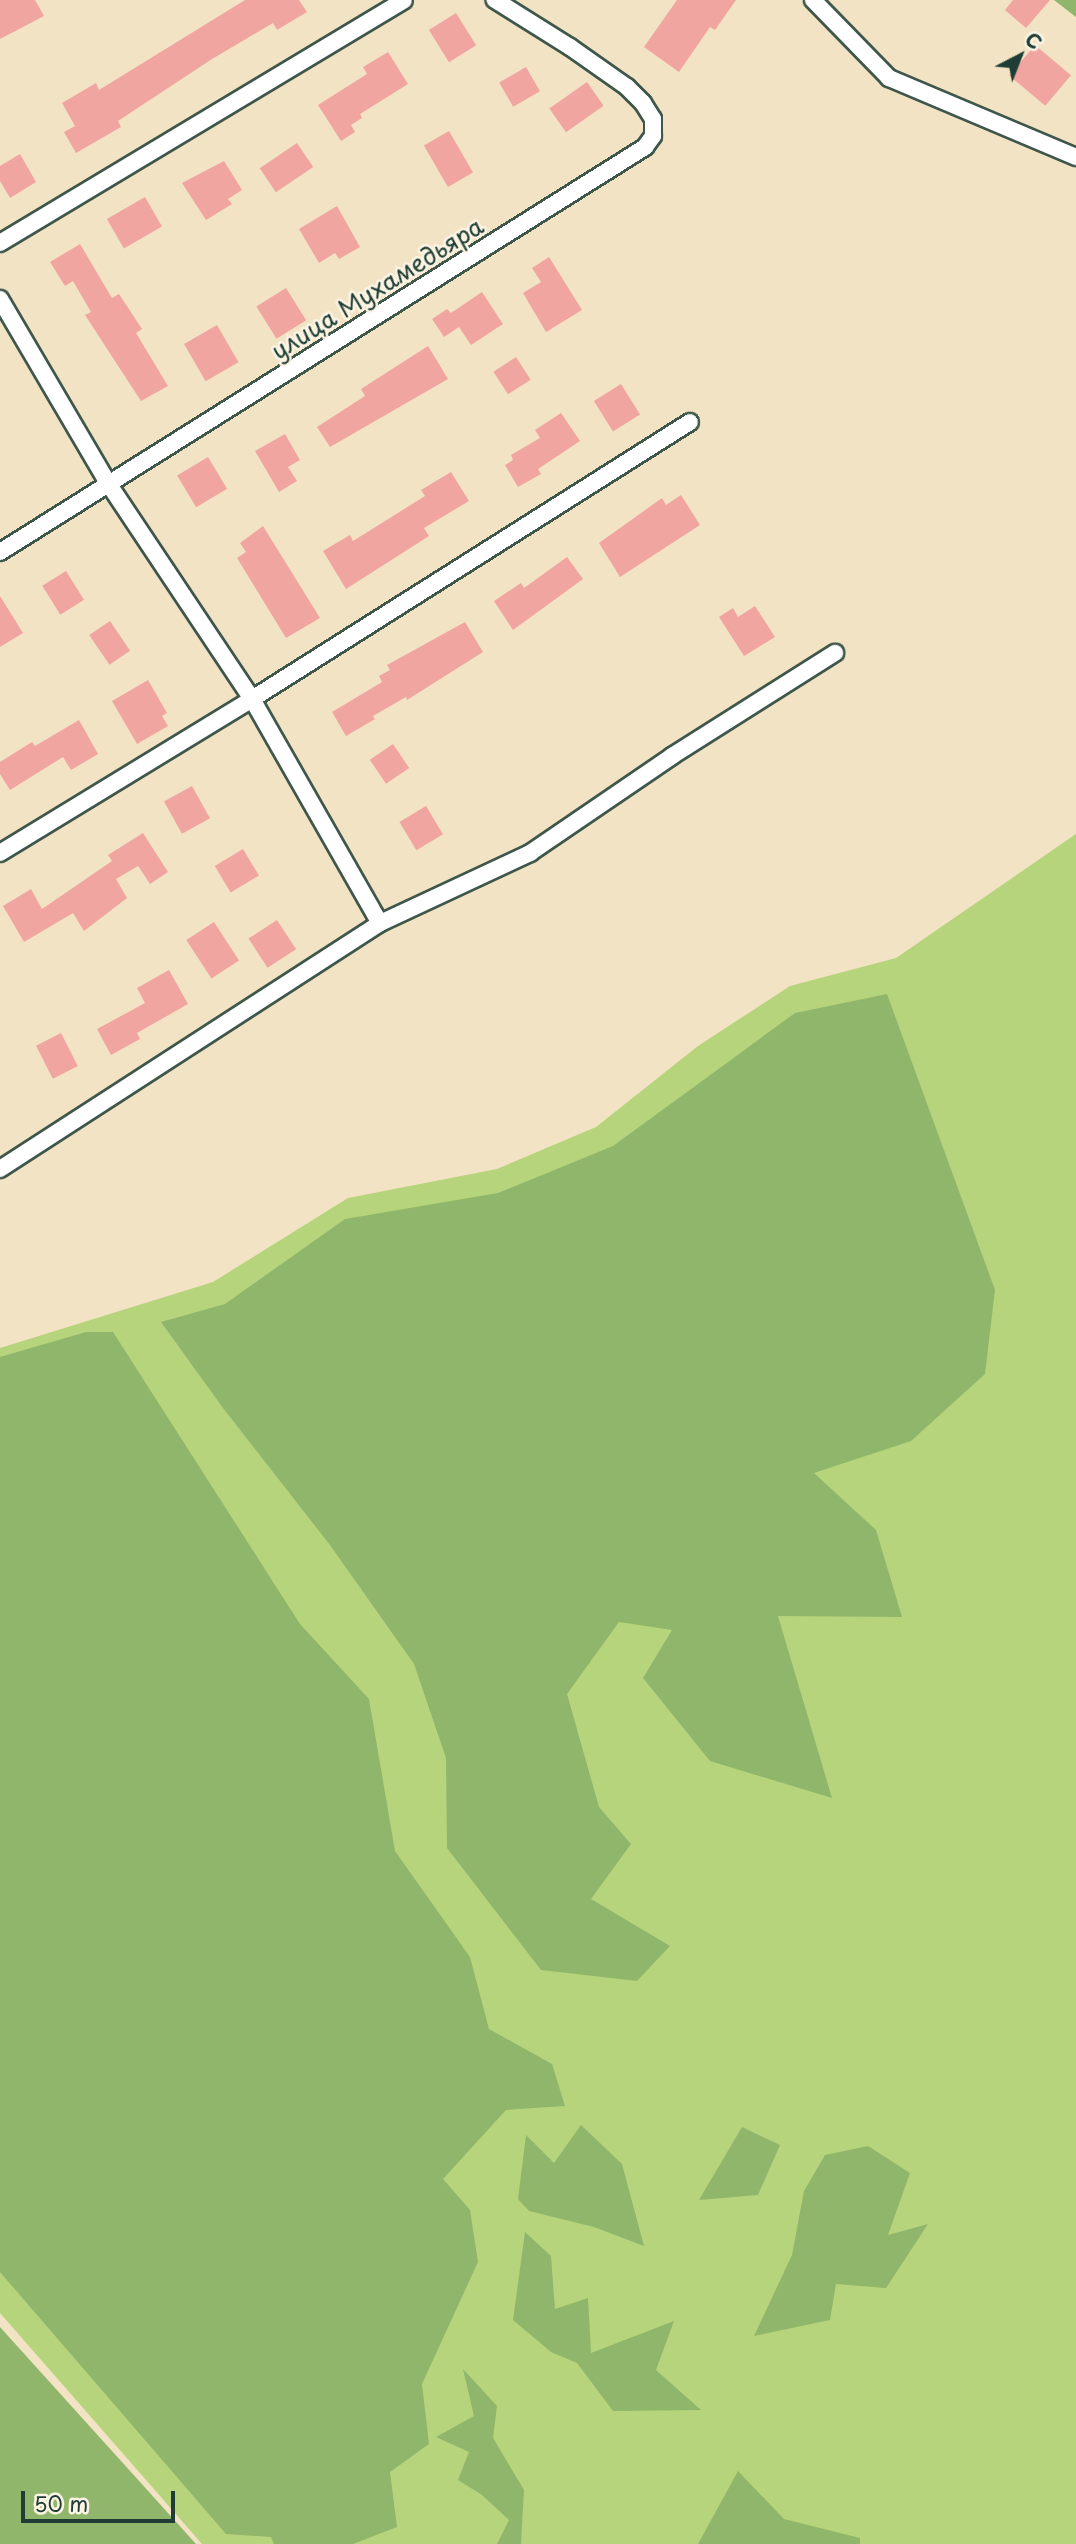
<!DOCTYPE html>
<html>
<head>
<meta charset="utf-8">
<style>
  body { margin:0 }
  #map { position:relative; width:1076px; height:2544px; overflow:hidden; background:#f2e3c5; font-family:"Playpen Sans",sans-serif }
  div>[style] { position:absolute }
  .green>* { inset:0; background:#b6d47b }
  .forest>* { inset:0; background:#90b66b }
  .building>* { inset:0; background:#f1a5a0; transform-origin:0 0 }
  .roads { filter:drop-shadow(2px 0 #3f564a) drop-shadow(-2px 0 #3f564a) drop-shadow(0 2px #3f564a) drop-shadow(0 -2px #3f564a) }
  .minor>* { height:16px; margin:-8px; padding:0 8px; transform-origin:8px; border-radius:8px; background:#fff }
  span { translate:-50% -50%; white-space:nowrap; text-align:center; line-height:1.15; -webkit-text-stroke:5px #fcf5e5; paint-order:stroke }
  .street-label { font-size:24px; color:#1f3d34 }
  .north { position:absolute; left:985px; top:21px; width:70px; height:70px; -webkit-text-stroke:5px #fcf5e5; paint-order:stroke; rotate:42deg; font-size:19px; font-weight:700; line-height:28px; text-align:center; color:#1f3d34 }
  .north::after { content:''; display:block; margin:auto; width:24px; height:32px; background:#1f3d34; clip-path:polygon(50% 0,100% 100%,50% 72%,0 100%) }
  .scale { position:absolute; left:21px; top:2491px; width:154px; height:32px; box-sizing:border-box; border:4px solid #1f3d34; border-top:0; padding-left:9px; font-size:21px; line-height:24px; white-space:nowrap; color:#1f3d34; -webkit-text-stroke:5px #fcf5e5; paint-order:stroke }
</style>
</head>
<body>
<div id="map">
  <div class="green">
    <div style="clip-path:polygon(1076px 834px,1076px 2544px,202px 2544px,0 2313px,0 1348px,213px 1282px,348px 1198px,497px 1169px,596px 1127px,698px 1046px,790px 986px,896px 958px)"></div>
  </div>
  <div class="forest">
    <div style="clip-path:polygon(1054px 0,1076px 0,1076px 17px)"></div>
    <div style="clip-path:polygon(887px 994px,995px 1290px,985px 1374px,911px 1441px,814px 1473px,876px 1530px,902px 1617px,778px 1616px,832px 1798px,710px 1761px,643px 1678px,672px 1630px,619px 1622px,567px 1694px,599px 1807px,631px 1844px,591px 1899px,670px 1946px,637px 1981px,541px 1970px,447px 1848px,446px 1758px,414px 1664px,330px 1545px,223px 1408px,161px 1322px,225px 1304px,345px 1219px,498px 1193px,613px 1146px,795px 1013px)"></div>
    <div style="clip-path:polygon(86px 1332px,113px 1332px,300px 1624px,369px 1699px,395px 1851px,470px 1957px,489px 2029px,552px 2064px,565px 2106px,506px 2110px,443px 2179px,470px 2210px,478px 2262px,422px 2384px,429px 2444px,390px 2472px,397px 2527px,353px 2544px,274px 2544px,271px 2537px,226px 2534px,0 2272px,0 1357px)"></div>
    <div style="clip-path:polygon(581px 2125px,622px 2164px,644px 2246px,594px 2227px,529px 2211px,518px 2199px,526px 2135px,554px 2163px)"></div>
    <div style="clip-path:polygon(742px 2127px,780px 2145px,758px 2195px,699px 2200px)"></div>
    <div style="clip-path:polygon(868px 2146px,910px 2173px,888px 2235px,928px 2224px,886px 2288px,836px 2284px,830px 2320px,754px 2336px,792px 2255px,804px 2191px,825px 2155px)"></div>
    <div style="clip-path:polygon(525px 2232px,551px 2256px,555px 2309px,588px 2298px,591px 2353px,674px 2321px,656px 2370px,701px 2410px,613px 2411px,577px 2363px,551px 2352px,513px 2320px)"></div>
    <div style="clip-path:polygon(0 2327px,9px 2337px,196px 2544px,0 2544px)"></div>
    <div style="clip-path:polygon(463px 2369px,497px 2406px,493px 2438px,524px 2490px,521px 2544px,497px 2544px,509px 2520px,482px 2495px,458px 2480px,469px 2452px,436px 2437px,474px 2416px)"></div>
    <div style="clip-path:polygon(738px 2471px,784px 2519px,860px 2538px,860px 2544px,698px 2544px)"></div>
  </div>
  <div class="building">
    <div style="clip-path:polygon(0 0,35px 0,44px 16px,0 39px)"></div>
    <div style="clip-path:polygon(245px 0,299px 0,307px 12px,277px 30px,273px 23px,212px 59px,118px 121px,121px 127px,76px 153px,64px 132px,75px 126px,62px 103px,96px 83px,99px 90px)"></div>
    <div style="clip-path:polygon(677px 0,736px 0,715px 30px,710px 27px,679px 72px,644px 47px)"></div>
    <div style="clip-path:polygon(1013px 0,1050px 0,1026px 28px,1005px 10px)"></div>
    <div style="left:456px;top:13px;width:38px;height:32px;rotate:58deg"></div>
    <div style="left:1035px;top:45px;width:47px;height:40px;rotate:40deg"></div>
    <div style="clip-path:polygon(388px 52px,408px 84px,360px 114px,362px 118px,351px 125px,355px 132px,341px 141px,318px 105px,367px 74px,363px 67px)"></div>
    <div style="left:526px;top:67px;width:28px;height:31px;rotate:60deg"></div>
    <div style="left:587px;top:82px;width:29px;height:46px;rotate:55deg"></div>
    <div style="left:449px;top:131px;width:48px;height:29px;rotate:60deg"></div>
    <div style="left:297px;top:143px;width:29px;height:45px;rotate:56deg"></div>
    <div style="clip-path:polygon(20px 154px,36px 182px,10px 198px,0 181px,0 166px)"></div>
    <div style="clip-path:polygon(224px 161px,242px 190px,228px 199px,232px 204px,206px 220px,182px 183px)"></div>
    <div style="left:145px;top:197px;width:34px;height:44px;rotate:60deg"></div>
    <div style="clip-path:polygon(337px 206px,360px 247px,339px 259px,335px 253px,319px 263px,299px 229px)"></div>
    <div style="clip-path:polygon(80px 244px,112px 298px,119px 294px,142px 329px,136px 333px,168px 386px,141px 401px,85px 315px,91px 312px,73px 281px,65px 286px,50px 262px)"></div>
    <div style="clip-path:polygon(549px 257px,582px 310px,546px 332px,523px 293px,541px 282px,532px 268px)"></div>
    <div style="left:286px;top:288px;width:38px;height:35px;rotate:58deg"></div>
    <div style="clip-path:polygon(482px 292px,503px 324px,471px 345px,459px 327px,444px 337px,432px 319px,447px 309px,451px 313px)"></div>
    <div style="left:217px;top:325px;width:43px;height:38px;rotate:60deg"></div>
    <div style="clip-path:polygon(428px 346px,448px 379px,330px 447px,317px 427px,365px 396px,361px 389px)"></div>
    <div style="left:516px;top:357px;width:27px;height:27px;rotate:57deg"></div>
    <div style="left:621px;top:384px;width:36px;height:32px;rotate:58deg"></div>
    <div style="clip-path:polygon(561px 413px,580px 441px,538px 469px,541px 474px,518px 487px,505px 465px,513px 460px,511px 455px,540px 438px,535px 430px)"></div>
    <div style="clip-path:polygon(285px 434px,300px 460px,288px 467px,297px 481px,279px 492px,255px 451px)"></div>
    <div style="left:208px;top:457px;width:37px;height:36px;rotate:59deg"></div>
    <div style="clip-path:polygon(451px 472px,469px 501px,424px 528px,429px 536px,346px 589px,323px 551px,350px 535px,353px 541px,425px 496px,421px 490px)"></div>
    <div style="clip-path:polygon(681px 495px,700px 525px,620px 577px,599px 543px,662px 498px,666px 505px)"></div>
    <div style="clip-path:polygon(263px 526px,320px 618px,286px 638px,237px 558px,246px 552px,240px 543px)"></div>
    <div style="clip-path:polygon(567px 557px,583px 579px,513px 630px,494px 601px,521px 583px,524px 588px)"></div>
    <div style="left:66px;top:571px;width:34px;height:28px;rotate:58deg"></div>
    <div style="clip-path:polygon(0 596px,23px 633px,0 647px)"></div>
    <div style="clip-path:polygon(755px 606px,775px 637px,744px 656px,719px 617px,733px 608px,738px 617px)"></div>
    <div style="left:110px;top:621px;width:36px;height:25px;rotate:56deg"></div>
    <div style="clip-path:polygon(465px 622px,483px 652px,407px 700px,406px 697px,373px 716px,375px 719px,346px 736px,332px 712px,382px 682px,379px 676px,390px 670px,387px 665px)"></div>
    <div style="clip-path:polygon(148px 680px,167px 713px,162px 716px,168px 726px,137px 744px,112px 701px)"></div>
    <div style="clip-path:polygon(79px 720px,98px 754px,71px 770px,63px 757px,10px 790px,0 774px,0 762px,32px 742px,35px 746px)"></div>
    <div style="left:393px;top:744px;width:29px;height:28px;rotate:56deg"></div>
    <div style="left:192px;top:786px;width:37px;height:32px;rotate:61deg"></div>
    <div style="left:426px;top:806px;width:33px;height:31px;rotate:59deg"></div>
    <div style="clip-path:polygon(143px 833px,168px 872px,150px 884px,138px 866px,116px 879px,127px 898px,84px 931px,73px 913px,24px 942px,3px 906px,31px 889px,42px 909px,112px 861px,108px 855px)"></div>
    <div style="left:243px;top:849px;width:31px;height:33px;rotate:59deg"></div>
    <div style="left:277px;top:920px;width:35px;height:34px;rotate:57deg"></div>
    <div style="left:214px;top:922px;width:46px;height:33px;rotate:57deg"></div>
    <div style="clip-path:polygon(169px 970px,188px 1004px,137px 1033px,140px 1039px,111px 1055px,97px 1029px,145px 1003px,137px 988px)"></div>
    <div style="left:61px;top:1033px;width:37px;height:28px;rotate:63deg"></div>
  </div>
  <div class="roads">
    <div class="minor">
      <div style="left:813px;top:0;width:109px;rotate:45.7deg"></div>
      <div style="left:889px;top:78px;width:203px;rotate:22.9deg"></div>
      <div style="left:0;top:243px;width:471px;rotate:-31deg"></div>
      <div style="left:0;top:299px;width:213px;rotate:59.6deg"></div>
      <div style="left:108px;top:483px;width:260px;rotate:56.3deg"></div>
      <div style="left:252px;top:699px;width:258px;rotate:60.3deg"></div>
      <div style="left:0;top:552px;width:762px;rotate:-32.12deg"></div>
      <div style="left:645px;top:147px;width:14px;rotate:-54deg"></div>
      <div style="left:653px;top:136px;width:17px;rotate:-90deg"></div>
      <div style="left:653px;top:119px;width:19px;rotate:-122deg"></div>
      <div style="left:643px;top:103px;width:23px;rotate:-135deg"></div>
      <div style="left:627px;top:87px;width:70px;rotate:-144.9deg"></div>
      <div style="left:570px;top:47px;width:89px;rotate:-147.9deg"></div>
      <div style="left:0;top:853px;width:295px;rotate:-31.4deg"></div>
      <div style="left:252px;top:699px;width:518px;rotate:-32.31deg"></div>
      <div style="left:0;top:1169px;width:453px;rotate:-32.9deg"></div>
      <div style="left:380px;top:923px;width:166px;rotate:-25deg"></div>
      <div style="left:530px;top:853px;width:172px;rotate:-34.3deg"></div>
      <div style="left:672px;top:756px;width:193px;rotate:-32.3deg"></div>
    </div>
  </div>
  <div class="street-label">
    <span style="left:377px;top:288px;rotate:-32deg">улица Мухамедьяра</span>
  </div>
  <div class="north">С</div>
  <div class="scale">50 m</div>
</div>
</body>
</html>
